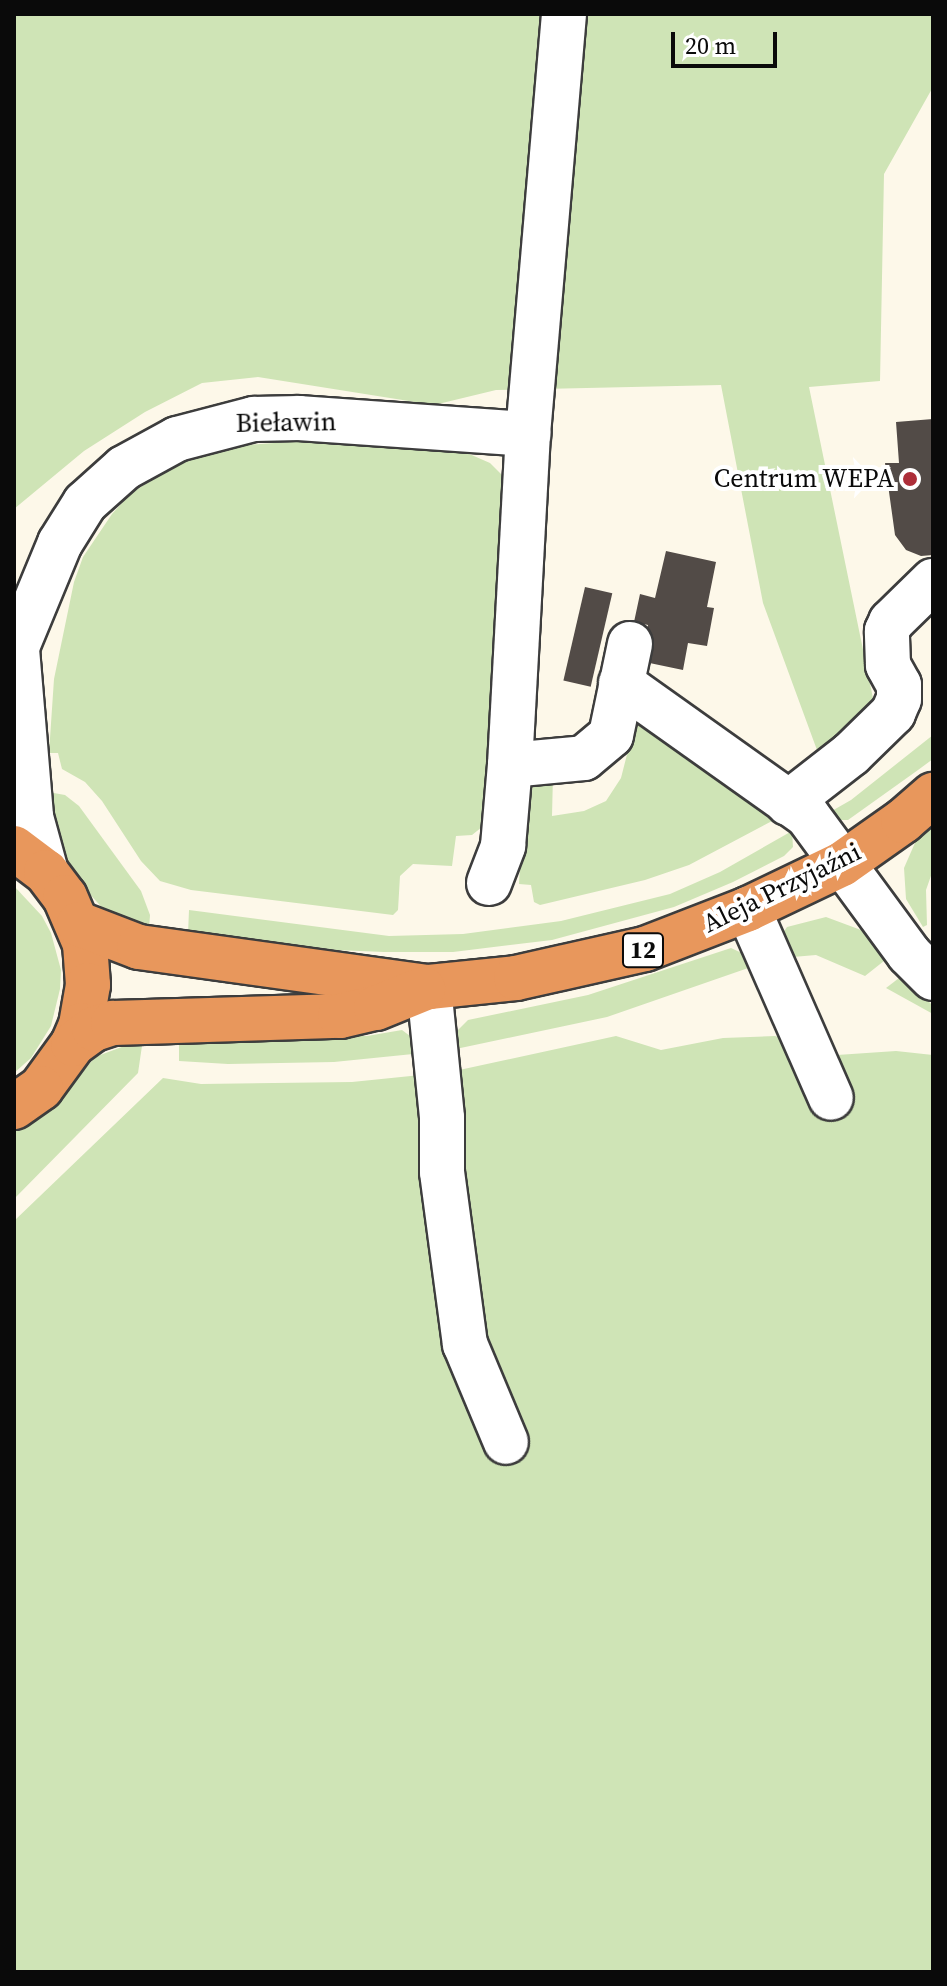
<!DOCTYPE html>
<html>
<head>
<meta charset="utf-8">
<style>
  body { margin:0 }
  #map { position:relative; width:947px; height:1986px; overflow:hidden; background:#fdf8e9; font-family:"Source Serif 4",serif }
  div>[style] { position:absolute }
  .green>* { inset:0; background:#cfe4b6 }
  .building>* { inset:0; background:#524b47; transform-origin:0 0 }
  .roads { filter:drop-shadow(2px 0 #3d3d3d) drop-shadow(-2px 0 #3d3d3d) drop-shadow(0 2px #3d3d3d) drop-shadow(0 -2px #3d3d3d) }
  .minor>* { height:44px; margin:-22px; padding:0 22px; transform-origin:22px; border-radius:22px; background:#fff }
  .highway>* { height:44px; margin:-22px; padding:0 22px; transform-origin:22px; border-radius:22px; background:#e8975c }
  .dots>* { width:22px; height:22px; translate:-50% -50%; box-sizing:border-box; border:4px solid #fff; border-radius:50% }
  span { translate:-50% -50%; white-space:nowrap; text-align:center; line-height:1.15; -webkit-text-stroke:8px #fff; paint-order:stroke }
  .shield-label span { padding:2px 6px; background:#fff; border:2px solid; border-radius:6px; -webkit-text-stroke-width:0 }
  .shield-label { font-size:24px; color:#0a0a0a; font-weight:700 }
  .street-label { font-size:26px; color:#0a0a0a }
  .poi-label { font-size:26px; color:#0a0a0a }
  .right { translate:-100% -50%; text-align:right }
  .frame { position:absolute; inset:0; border:16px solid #0a0a0a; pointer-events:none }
  .scale { position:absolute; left:671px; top:32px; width:106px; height:36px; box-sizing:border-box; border:4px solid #0a0a0a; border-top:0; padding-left:10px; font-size:24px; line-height:28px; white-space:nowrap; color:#0a0a0a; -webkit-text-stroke:6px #fff; paint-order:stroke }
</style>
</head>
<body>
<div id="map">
  <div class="green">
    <div style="clip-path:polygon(14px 14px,933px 14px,933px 87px,884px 174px,880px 381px,809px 387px,875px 708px,821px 761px,763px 603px,721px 385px,496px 390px,434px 405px,258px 377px,202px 383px,145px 412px,84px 451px,14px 509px)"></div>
    <div style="clip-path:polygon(301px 441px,467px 453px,490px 463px,506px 479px,487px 823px,472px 835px,456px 836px,452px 866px,413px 864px,400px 876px,398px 910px,393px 915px,191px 890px,160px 881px,141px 861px,102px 801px,85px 782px,62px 769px,58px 753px,49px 753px,54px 679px,74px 582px,83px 557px,112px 514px,131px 493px,183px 461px,246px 445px)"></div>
    <div style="clip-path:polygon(647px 717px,774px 820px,689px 865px,645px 880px,540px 905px,534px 902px,531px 885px,519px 884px,524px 794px,541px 776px,553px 775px,552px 816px,584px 811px,606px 801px,621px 778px,635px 723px)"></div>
    <div style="clip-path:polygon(933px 735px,933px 759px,918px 770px,848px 820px,837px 820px,830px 812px,851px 800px)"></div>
    <div style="clip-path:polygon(48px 792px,65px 795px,79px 806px,141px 891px,150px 915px,149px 929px,106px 912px,87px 891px,57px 843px)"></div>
    <div style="clip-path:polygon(933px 825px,933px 870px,926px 890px,927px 925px,923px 927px,906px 899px,904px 868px,918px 836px)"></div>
    <div style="clip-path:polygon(792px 831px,793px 847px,784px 856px,733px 882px,674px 907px,552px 940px,453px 952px,384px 952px,336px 950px,188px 934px,189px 910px,389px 936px,463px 934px,561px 921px,670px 894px,720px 872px)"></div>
    <div style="clip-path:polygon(14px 886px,42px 916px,51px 933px,61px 970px,60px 989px,51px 1026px,31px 1058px,14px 1073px)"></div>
    <div style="clip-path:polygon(826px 917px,861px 930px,889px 957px,865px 976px,816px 955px,781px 958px,780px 937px,787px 927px)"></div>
    <div style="clip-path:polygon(731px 948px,748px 956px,754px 966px,607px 1017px,451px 1050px,450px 1038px,468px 1020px,588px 995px)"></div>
    <div style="clip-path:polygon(903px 975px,933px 1006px,933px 1014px,886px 988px)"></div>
    <div style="clip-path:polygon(402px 1030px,418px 1042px,423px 1053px,334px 1062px,228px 1064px,179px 1061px,179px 1037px,367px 1036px)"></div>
    <div style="clip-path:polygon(616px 1036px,661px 1050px,723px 1038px,775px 1036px,837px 1055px,896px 1051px,933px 1055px,933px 1972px,14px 1972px,14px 1221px,163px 1078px,201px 1084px,352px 1082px,450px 1072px)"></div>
    <div style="clip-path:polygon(143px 1039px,138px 1073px,14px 1199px,14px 1132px,54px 1107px,95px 1057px)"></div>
  </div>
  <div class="building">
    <div style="clip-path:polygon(933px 419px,933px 555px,921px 556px,906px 550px,895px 535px,885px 463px,899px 463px,896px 422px)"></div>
    <div style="clip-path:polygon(666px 551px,716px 562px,707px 607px,714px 608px,707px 646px,688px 643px,683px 670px,640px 661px,648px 625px,634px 622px,640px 594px,655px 598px)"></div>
    <div style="left:585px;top:587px;width:28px;height:96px;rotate:13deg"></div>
  </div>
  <div class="roads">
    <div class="minor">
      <div style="left:17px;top:649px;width:169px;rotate:85.2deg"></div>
      <div style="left:31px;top:817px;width:57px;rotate:74.7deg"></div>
      <div style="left:14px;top:654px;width:120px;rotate:-67.5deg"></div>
      <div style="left:60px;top:543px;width:47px;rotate:-58deg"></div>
      <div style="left:85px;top:503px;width:52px;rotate:-41.9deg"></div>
      <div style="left:124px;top:468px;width:60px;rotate:-28.7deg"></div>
      <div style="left:177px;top:439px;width:80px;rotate:-14.6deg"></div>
      <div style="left:254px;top:419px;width:45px;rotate:-1.3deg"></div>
      <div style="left:299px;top:418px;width:230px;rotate:4deg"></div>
      <div style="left:621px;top:683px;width:228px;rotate:35.4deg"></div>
      <div style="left:807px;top:815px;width:172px;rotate:53.7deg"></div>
      <div style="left:909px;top:954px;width:34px;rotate:45deg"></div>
      <div style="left:510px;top:765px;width:74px;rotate:-5.4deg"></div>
      <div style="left:584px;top:758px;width:35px;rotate:-40deg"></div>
      <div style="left:611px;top:735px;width:93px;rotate:-78.2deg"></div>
      <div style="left:788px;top:803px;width:80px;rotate:-37.9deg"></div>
      <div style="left:851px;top:754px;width:59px;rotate:-44.3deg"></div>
      <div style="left:893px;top:713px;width:15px;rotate:-67deg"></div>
      <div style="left:899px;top:699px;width:14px;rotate:-90deg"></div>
      <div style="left:899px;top:685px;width:23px;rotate:-119deg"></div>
      <div style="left:888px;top:665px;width:34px;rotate:-92deg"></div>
      <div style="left:887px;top:631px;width:10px;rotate:-66deg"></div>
      <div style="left:891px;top:622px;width:59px;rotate:-44.3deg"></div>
      <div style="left:489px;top:883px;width:40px;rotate:-69deg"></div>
      <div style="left:503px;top:846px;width:81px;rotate:-85.1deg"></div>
      <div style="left:510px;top:765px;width:331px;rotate:-86.9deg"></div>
      <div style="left:528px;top:434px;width:422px;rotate:-85.1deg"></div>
      <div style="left:748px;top:909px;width:206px;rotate:66.3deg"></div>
      <div style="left:429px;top:987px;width:132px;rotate:84.3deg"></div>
      <div style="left:442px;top:1118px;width:54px;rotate:90deg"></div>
      <div style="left:442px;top:1172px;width:174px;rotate:82.4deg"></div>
      <div style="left:465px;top:1344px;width:106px;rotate:67.3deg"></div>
    </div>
    <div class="highway">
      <div style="left:14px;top:848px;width:40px;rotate:37deg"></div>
      <div style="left:46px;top:872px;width:31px;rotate:53deg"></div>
      <div style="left:65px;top:897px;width:51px;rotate:66.9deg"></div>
      <div style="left:85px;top:944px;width:41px;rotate:85.8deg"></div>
      <div style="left:88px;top:985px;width:41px;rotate:99.9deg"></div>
      <div style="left:81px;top:1025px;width:21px;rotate:113deg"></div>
      <div style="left:73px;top:1044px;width:54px;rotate:126deg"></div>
      <div style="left:41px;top:1088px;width:33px;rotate:145deg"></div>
      <div style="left:79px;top:924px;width:64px;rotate:21deg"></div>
      <div style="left:139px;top:947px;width:293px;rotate:7.9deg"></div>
      <div style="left:429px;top:987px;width:87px;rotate:-5.9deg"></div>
      <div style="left:516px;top:978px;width:132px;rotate:-12.7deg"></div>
      <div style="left:645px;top:949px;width:110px;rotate:-21.2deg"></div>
      <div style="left:748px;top:909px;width:104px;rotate:-25.6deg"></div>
      <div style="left:842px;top:864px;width:75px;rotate:-35.2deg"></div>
      <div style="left:903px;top:821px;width:40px;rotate:-41deg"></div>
      <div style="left:73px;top:1044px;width:26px;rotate:-36deg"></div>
      <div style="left:94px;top:1029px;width:20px;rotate:-18deg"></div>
      <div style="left:113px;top:1023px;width:227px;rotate:-1.8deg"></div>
      <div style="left:340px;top:1016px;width:37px;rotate:-13deg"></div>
      <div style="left:376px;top:1008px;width:51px;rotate:-22deg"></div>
    </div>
  </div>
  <div class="dots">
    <div style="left:910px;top:479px;background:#ad2e39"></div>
  </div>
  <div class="shield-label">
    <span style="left:643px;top:950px">12</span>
  </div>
  <div class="street-label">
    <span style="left:286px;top:423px;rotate:-1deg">Bieławin</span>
    <span style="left:782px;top:888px;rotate:-26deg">Aleja Przyjaźni</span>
  </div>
  <div class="poi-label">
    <span class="right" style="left:894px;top:479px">Centrum WEPA</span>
  </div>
  <div class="frame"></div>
  <div class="scale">20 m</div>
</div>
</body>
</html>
